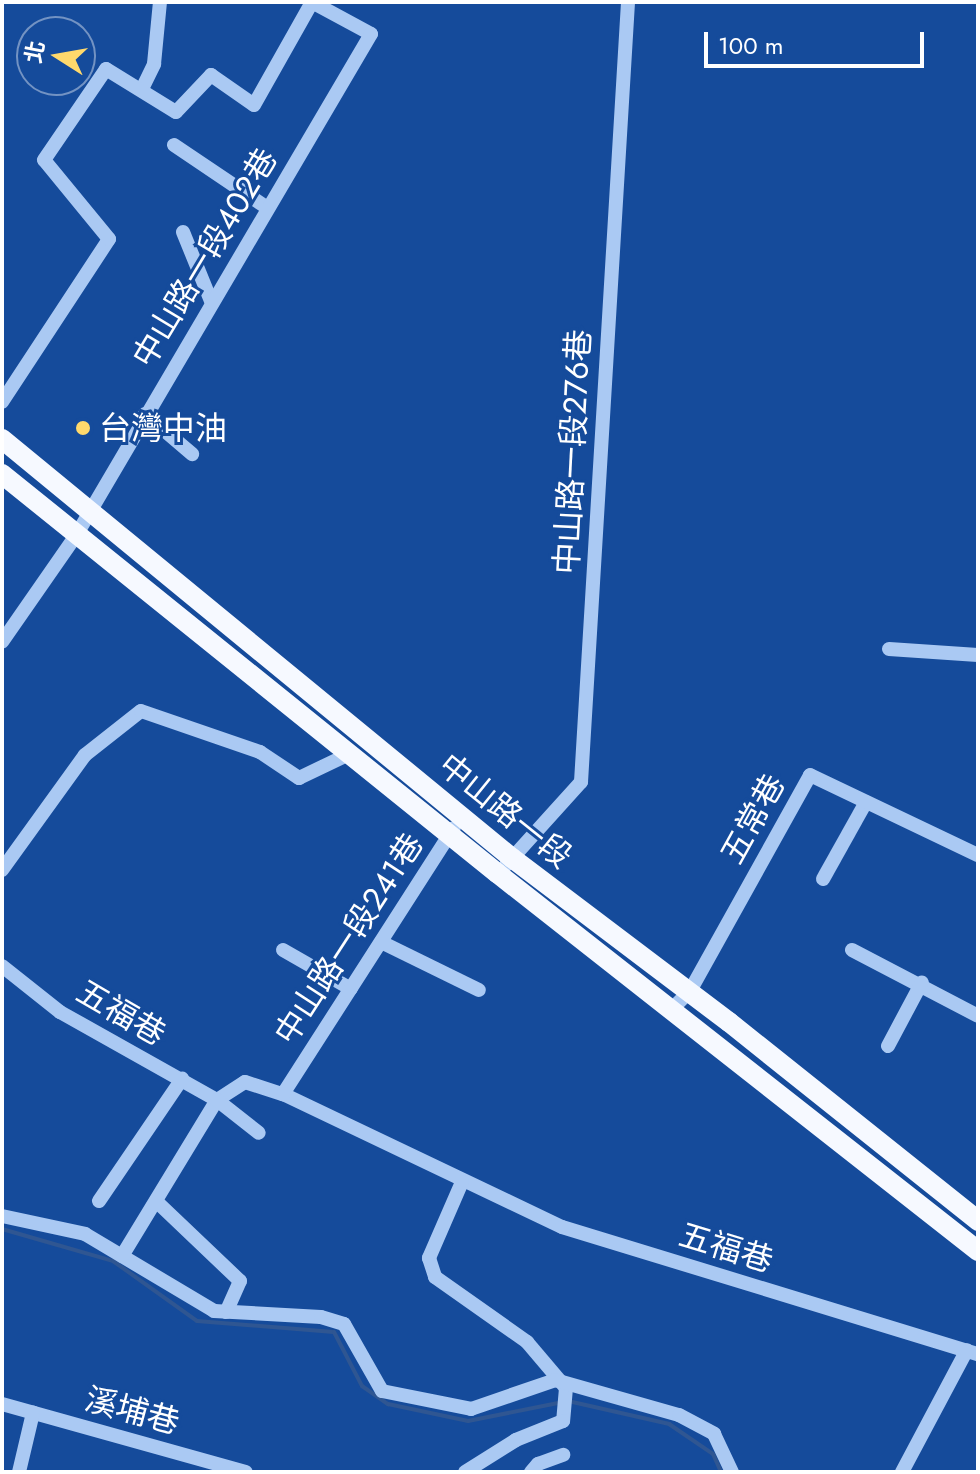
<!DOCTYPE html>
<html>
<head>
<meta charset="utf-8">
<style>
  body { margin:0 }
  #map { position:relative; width:980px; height:1474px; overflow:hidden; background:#154b9b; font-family:Jost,"Noto Sans TC",sans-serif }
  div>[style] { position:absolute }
  .stream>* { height:4px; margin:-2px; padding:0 2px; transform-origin:2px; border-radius:2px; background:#2f5692 }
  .minor>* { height:14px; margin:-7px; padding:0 7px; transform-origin:7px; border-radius:7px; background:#aac9f3 }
  .major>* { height:20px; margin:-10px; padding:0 10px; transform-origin:10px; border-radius:10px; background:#f6f9ff }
  .dots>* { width:22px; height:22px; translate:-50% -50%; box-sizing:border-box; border:4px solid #154b9b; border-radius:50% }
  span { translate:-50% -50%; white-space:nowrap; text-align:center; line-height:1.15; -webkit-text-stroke:6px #154b9b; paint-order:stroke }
  .street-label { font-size:32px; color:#fff }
  .poi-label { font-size:32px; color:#fff }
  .left { translate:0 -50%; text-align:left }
  .frame { position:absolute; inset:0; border:4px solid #fff; pointer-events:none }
  .north { position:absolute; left:16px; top:16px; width:80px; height:80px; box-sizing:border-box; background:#154b9b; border:2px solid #7393c3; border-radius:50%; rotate:281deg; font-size:22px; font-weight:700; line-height:32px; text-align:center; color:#fff }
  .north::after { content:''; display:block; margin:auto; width:28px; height:36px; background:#ffd96c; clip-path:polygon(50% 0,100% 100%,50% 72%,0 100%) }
  .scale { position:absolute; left:704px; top:32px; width:220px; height:36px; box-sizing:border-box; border:4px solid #fff; border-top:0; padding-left:10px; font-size:24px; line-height:28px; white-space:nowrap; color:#fff; -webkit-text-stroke:6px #154b9b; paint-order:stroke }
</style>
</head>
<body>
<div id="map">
  <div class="stream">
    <div style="left:2px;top:1229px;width:116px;rotate:16.1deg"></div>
    <div style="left:113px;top:1261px;width:103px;rotate:35.5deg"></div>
    <div style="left:197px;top:1321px;width:137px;rotate:4.6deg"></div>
    <div style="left:334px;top:1332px;width:61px;rotate:62.6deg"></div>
    <div style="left:362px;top:1386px;width:32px;rotate:35deg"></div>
    <div style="left:388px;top:1404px;width:82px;rotate:12deg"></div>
    <div style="left:468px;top:1421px;width:102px;rotate:-11.3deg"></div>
    <div style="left:568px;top:1401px;width:104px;rotate:12.8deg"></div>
    <div style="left:669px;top:1424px;width:53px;rotate:34.3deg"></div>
    <div style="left:713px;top:1454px;width:20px;rotate:66deg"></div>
  </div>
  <div class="minor">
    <div style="left:142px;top:89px;width:28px;rotate:-64deg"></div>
    <div style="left:154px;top:64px;width:62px;rotate:-84.5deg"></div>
    <div style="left:174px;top:145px;width:111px;rotate:34deg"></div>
    <div style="left:183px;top:232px;width:74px;rotate:67.9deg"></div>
    <div style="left:2px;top:402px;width:195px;rotate:-56.7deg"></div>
    <div style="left:109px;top:239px;width:102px;rotate:-129.4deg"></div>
    <div style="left:44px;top:160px;width:110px;rotate:-55.7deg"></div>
    <div style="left:106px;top:69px;width:82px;rotate:31.6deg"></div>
    <div style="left:176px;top:112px;width:51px;rotate:-46.6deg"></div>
    <div style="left:211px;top:75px;width:52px;rotate:34.9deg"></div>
    <div style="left:254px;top:105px;width:118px;rotate:-60.6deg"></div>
    <div style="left:312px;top:2px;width:67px;rotate:28.5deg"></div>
    <div style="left:371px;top:34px;width:580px;rotate:120.46deg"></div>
    <div style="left:77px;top:534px;width:131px;rotate:124.8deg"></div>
    <div style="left:145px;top:414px;width:62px;rotate:40.4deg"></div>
    <div style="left:889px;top:649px;width:89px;rotate:3.9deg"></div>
    <div style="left:506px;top:865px;width:112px;rotate:-47.9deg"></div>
    <div style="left:581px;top:782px;width:781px;rotate:-86.55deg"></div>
    <div style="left:2px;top:870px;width:142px;rotate:-54.2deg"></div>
    <div style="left:85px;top:755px;width:71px;rotate:-38.2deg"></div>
    <div style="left:141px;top:711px;width:126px;rotate:19deg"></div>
    <div style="left:260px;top:752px;width:47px;rotate:33.7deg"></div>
    <div style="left:299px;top:778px;width:55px;rotate:-25.6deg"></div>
    <div style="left:823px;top:879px;width:88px;rotate:-60.8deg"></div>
    <div style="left:381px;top:942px;width:109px;rotate:26.1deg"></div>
    <div style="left:283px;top:950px;width:78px;rotate:29.8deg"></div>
    <div style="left:852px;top:950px;width:142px;rotate:27.6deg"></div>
    <div style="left:2px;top:966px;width:74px;rotate:38.4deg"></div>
    <div style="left:60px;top:1012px;width:180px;rotate:29.3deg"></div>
    <div style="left:217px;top:1100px;width:33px;rotate:-33deg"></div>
    <div style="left:245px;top:1082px;width:40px;rotate:18deg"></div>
    <div style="left:283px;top:1094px;width:309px;rotate:25.5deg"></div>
    <div style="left:562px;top:1227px;width:435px;rotate:17deg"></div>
    <div style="left:673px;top:1008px;width:24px;rotate:-45deg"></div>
    <div style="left:690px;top:991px;width:247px;rotate:-60.9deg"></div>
    <div style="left:810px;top:775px;width:186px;rotate:25.5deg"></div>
    <div style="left:888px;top:1046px;width:72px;rotate:-62deg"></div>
    <div style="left:283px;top:1094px;width:316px;rotate:-57.3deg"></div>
    <div style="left:462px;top:1182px;width:83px;rotate:113.5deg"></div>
    <div style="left:429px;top:1258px;width:20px;rotate:72deg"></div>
    <div style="left:435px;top:1277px;width:113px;rotate:35.2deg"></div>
    <div style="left:527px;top:1342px;width:60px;rotate:49.7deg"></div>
    <div style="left:566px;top:1388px;width:33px;rotate:95deg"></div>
    <div style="left:563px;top:1421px;width:51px;rotate:158deg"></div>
    <div style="left:516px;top:1440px;width:60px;rotate:147.9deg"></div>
    <div style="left:99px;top:1201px;width:148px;rotate:-55.8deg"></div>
    <div style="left:156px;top:1201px;width:116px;rotate:43.6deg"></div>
    <div style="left:240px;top:1281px;width:34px;rotate:114deg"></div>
    <div style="left:2px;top:1216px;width:85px;rotate:12.2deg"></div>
    <div style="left:85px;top:1234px;width:150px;rotate:30.8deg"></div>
    <div style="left:214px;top:1311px;width:107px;rotate:3.2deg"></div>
    <div style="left:321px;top:1317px;width:24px;rotate:17deg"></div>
    <div style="left:344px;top:1324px;width:77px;rotate:60.4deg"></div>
    <div style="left:382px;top:1391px;width:91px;rotate:11.4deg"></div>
    <div style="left:471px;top:1409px;width:89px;rotate:-19deg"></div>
    <div style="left:555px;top:1380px;width:129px;rotate:15.8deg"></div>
    <div style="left:679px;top:1415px;width:40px;rotate:28deg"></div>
    <div style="left:714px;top:1434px;width:42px;rotate:64.7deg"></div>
    <div style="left:122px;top:1256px;width:183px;rotate:-58.7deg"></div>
    <div style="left:217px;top:1100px;width:53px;rotate:38.2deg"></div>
    <div style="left:2px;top:1404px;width:253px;rotate:15.6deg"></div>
    <div style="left:19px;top:1472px;width:61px;rotate:-76.7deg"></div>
    <div style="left:531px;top:1472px;width:11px;rotate:-49deg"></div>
    <div style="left:538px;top:1464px;width:27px;rotate:-20deg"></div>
    <div style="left:902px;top:1472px;width:138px;rotate:-62deg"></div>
  </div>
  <div class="major">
    <div style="left:2px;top:439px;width:660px;rotate:39.41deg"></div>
    <div style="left:512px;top:858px;width:272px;rotate:37.1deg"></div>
    <div style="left:729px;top:1022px;width:319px;rotate:38.6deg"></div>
    <div style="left:2px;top:474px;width:636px;rotate:38.87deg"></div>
    <div style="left:497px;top:873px;width:612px;rotate:38.16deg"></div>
  </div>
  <div class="dots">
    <div style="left:83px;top:428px;background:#ffd96c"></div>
  </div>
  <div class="street-label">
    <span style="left:205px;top:258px;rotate:-59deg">中山路一段402巷</span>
    <span style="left:573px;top:452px;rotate:-87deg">中山路一段276巷</span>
    <span style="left:505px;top:811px;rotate:39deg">中山路一段</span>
    <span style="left:753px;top:819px;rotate:-61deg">五常巷</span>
    <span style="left:349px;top:939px;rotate:-57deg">中山路一段241巷</span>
    <span style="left:121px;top:1013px;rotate:30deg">五福巷</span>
    <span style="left:726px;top:1248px;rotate:17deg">五福巷</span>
    <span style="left:132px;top:1411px;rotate:15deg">溪埔巷</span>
  </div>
  <div class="poi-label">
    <span class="left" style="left:99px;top:428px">台灣中油</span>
  </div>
  <div class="frame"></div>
  <div class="north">北</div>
  <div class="scale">100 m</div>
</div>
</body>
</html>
